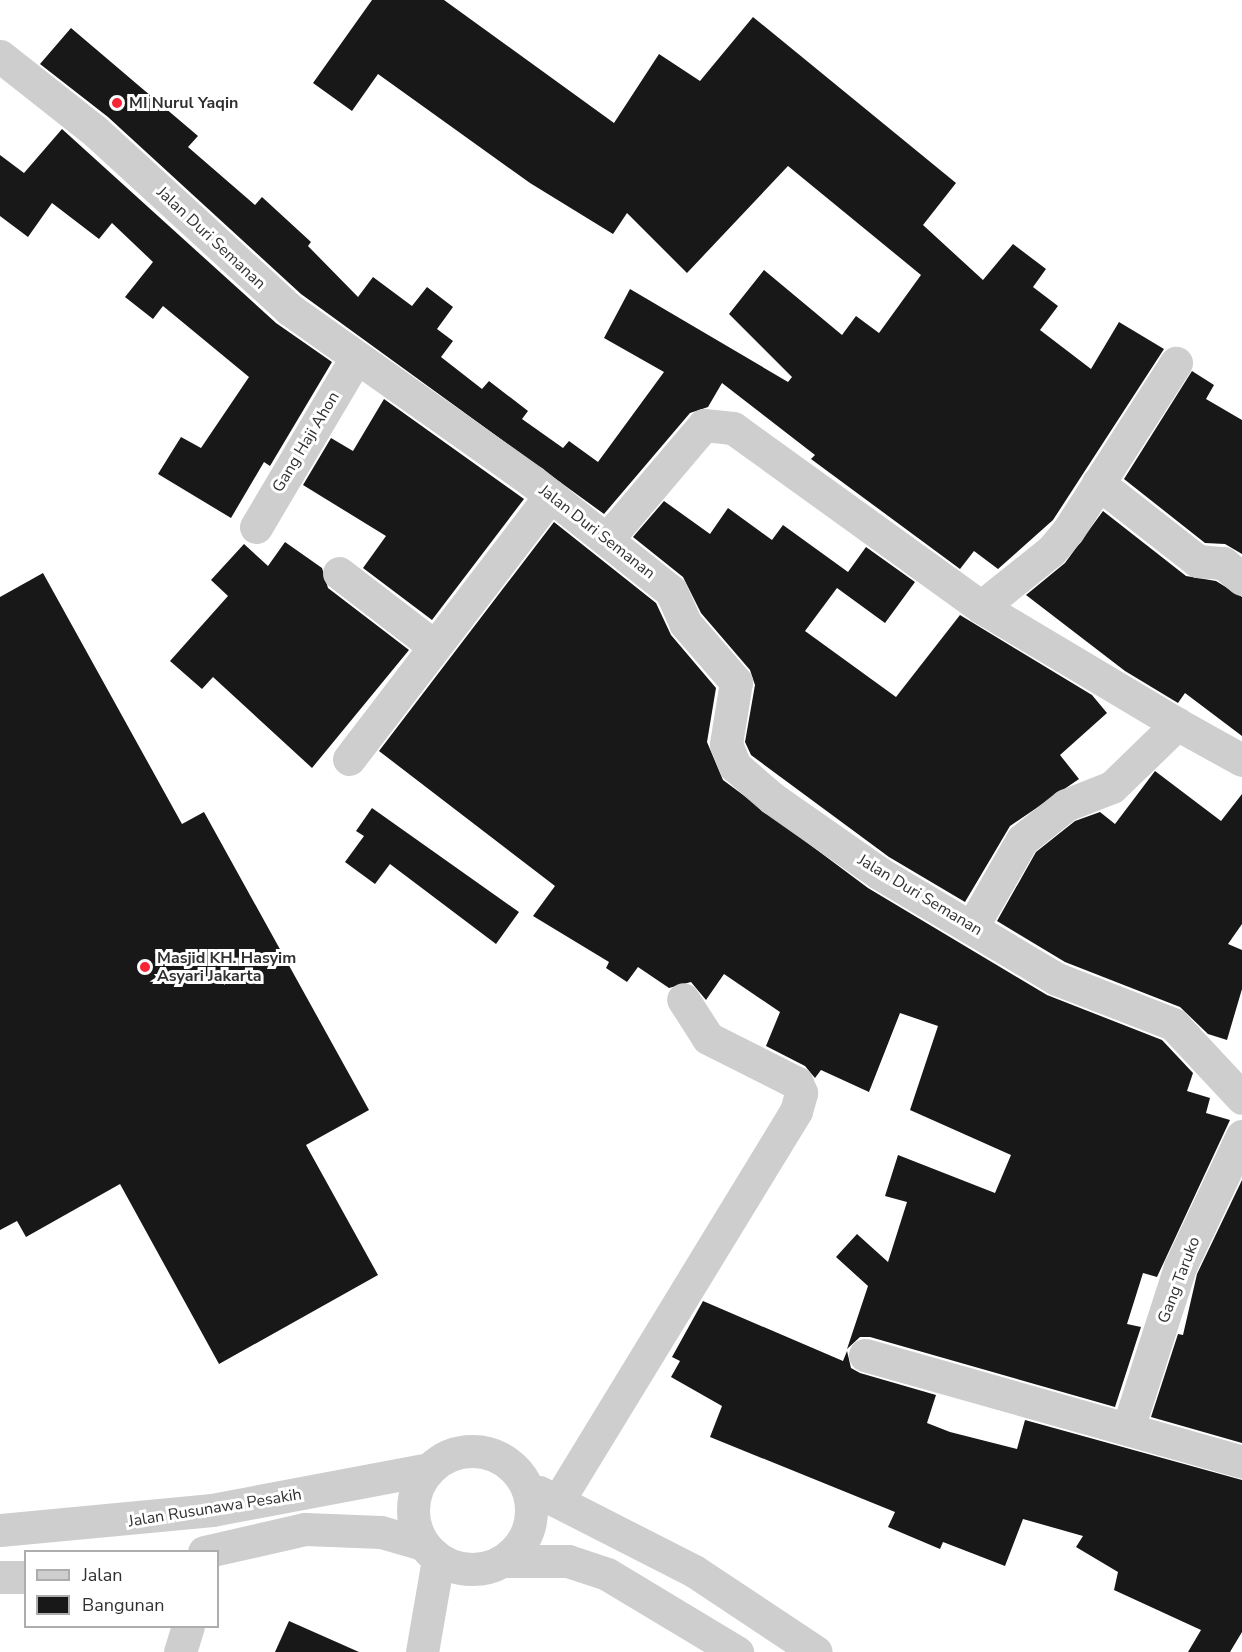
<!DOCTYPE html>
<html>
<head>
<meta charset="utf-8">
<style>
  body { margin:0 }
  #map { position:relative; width:1242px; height:1652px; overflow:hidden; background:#fff; font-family:"Nunito Sans",sans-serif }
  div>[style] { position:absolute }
  .building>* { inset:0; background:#181818 }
  .minor>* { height:33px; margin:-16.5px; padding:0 16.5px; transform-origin:16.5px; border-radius:16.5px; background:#cecece }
  .minor>.ring { margin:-16.5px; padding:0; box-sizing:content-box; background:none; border:33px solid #cecece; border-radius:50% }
  .dots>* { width:16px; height:16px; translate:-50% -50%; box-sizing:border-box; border:3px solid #fff; border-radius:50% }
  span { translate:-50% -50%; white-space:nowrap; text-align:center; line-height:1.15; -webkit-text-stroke:6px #fff; paint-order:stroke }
  .poi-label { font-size:16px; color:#313131; font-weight:700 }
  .left { translate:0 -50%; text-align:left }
  .street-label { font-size:16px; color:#313131 }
  .legend { position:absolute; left:24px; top:1550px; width:195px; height:78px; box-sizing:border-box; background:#fff; border:2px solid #adadad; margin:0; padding:8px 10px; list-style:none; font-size:18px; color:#313131 }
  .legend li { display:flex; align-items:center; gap:12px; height:30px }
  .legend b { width:30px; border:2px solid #adadad }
</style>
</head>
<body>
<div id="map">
  <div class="building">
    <div style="clip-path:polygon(372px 0,444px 0,614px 123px,659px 54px,700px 81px,753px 17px,956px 183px,923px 225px,983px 280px,1013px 244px,1046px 269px,1033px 287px,1058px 306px,1040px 330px,1091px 369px,1119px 322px,1164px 349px,1053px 520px,998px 569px,974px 551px,960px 569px,811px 459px,815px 455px,722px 383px,708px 407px,690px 413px,604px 514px,301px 294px,108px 117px,40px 64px,71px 28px,198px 136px,188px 147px,255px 205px,262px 197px,311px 242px,308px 246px,358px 297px,373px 277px,412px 306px,427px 287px,453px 307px,437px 329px,453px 341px,441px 357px,482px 389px,489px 381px,528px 411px,522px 419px,563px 448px,569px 441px,598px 462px,664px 372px,604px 338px,630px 289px,788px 382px,792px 377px,729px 314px,764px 270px,842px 335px,856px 316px,879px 333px,921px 275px,788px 166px,687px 273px,627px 213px,613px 234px,530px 183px,378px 74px,352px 111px,313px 83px)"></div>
    <div style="clip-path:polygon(62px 129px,276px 323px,332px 362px,270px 466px,264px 462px,231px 518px,158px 474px,181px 437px,201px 448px,249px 377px,163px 306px,153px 319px,125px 297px,153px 262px,112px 223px,99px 239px,52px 203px,28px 237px,0 216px,0 155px,24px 173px)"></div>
    <div style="clip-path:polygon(1192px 371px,1214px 385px,1206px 399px,1242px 420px,1242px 554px,1225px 544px,1205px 543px,1124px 479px)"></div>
    <div style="clip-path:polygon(384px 399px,524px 499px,432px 620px,363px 568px,386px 536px,303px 485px,331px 438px,353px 451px)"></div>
    <div style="clip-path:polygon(664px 501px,710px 534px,728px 508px,772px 540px,783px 525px,848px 572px,866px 547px,915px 582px,885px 623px,837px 588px,805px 631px,896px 697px,960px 615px,1092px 695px,1107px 713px,1060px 755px,1079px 779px,1010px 826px,965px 902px,889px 857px,751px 755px,745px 742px,755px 685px,750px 670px,701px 613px,683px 577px,633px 537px)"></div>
    <div style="clip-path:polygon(1103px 511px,1186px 576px,1216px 581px,1242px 597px,1242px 736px,1185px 693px,1178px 703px,1125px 671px,1026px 595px,1065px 563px)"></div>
    <div style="clip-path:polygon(554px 522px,656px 603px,671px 635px,716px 688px,707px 742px,723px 780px,868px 888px,1047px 995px,1162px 1040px,1193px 1073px,1187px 1091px,1210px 1098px,1206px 1113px,1230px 1120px,1157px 1277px,1143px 1273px,1127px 1324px,1141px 1327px,1115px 1407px,870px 1337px,860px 1337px,847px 1349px,868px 1286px,836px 1257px,857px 1234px,888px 1262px,907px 1202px,885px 1196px,898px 1155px,995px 1193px,1011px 1155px,910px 1110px,938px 1026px,900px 1013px,869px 1092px,821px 1070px,815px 1078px,805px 1066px,766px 1046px,780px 1012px,724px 974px,706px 1000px,691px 982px,669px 988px,638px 967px,627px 982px,606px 968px,609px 962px,533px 916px,555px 886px,379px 751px)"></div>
    <div style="clip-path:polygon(285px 542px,322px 568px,328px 588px,409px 650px,312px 768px,213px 677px,202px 689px,170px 661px,228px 596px,211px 580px,244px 544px,268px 566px)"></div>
    <div style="clip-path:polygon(43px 573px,182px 824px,204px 812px,369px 1110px,306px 1145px,378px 1275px,219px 1364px,120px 1184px,26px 1237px,17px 1221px,0 1230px,0 597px)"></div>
    <div style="clip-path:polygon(1155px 771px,1221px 821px,1242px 794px,1242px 924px,1228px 944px,1242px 950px,1242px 989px,1227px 1040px,1208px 1034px,1180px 1007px,1065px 962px,997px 921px,1036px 852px,1075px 821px,1100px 812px,1115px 824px)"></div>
    <div style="clip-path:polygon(372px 808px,519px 912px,496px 944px,390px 864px,375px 884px,345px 862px,364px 836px,356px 831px)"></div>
    <div style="clip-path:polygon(1242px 1180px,1242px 1443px,1151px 1417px,1178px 1334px,1183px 1335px,1197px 1274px)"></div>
    <div style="clip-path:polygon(703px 1301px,843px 1361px,847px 1351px,851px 1368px,860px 1373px,936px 1395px,927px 1423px,950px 1432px,1017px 1449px,1025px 1420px,1242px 1480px,1242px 1632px,1230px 1652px,1188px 1652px,1201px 1630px,1114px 1590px,1118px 1572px,1076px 1547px,1083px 1536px,1023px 1519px,1005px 1566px,943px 1542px,940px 1549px,888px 1527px,895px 1512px,710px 1437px,722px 1406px,671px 1377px,680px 1361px,672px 1357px)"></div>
    <div style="clip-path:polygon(289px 1621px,359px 1652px,275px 1652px)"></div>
  </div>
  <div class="minor">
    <div style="left:0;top:56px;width:121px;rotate:38.3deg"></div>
    <div style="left:95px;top:131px;width:263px;rotate:42.5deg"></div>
    <div style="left:289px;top:309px;width:298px;rotate:35.3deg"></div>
    <div style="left:532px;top:481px;width:177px;rotate:38.4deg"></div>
    <div style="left:671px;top:591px;width:35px;rotate:66deg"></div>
    <div style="left:685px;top:623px;width:78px;rotate:49.2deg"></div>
    <div style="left:736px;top:682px;width:63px;rotate:99.2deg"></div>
    <div style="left:726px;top:744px;width:24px;rotate:68deg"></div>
    <div style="left:735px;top:766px;width:49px;rotate:40.9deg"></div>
    <div style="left:772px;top:798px;width:131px;rotate:35deg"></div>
    <div style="left:879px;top:873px;width:207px;rotate:30.8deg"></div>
    <div style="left:1057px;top:979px;width:124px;rotate:21.2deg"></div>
    <div style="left:1173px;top:1024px;width:101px;rotate:47deg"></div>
    <div style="left:1098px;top:483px;width:127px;rotate:38deg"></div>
    <div style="left:1198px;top:561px;width:25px;rotate:5deg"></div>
    <div style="left:1223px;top:563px;width:25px;rotate:40deg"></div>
    <div style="left:256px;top:527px;width:196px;rotate:-59.4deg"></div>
    <div style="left:608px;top:538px;width:148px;rotate:-49.7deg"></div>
    <div style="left:704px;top:425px;width:29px;rotate:6deg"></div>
    <div style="left:733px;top:428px;width:306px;rotate:35.8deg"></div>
    <div style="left:981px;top:607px;width:228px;rotate:30.8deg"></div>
    <div style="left:339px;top:573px;width:118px;rotate:37.5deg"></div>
    <div style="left:981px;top:607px;width:90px;rotate:-38.7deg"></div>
    <div style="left:1051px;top:551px;width:26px;rotate:-50deg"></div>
    <div style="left:1068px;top:531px;width:200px;rotate:-57.3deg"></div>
    <div style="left:349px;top:759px;width:332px;rotate:-52.6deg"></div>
    <div style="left:972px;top:927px;width:100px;rotate:-60.1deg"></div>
    <div style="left:1022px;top:840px;width:56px;rotate:-38.5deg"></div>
    <div style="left:1066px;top:805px;width:49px;rotate:-21.4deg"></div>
    <div style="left:1112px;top:787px;width:91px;rotate:-44.1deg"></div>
    <div style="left:1177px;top:724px;width:74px;rotate:29deg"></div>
    <div style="left:865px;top:1355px;width:392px;rotate:15.8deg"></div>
    <div style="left:1128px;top:1428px;width:169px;rotate:-72.1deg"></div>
    <div style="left:1180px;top:1267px;width:145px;rotate:-64.7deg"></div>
    <div class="ring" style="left:413px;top:1451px;width:85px;height:85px"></div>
    <div style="left:539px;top:1492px;width:174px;rotate:27deg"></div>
    <div style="left:694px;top:1571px;width:146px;rotate:33.6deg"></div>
    <div style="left:558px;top:1501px;width:457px;rotate:-58.6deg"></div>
    <div style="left:796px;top:1111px;width:19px;rotate:-74deg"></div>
    <div style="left:801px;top:1093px;width:11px;rotate:-112deg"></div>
    <div style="left:797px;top:1083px;width:100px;rotate:-153.2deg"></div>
    <div style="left:708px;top:1038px;width:46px;rotate:-122.7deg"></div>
    <div style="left:0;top:1530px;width:213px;rotate:-5.4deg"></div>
    <div style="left:212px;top:1510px;width:221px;rotate:-10.7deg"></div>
    <div style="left:204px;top:1552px;width:104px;rotate:-12.8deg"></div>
    <div style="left:305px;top:1529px;width:76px;rotate:2.3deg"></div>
    <div style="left:381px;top:1532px;width:44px;rotate:15.9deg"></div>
    <div style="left:502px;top:1561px;width:66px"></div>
    <div style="left:568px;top:1561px;width:41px;rotate:18.4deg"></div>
    <div style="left:607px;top:1574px;width:152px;rotate:31deg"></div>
    <div style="left:0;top:1577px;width:26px"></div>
    <div style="left:180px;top:1652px;width:27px;rotate:-73deg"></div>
    <div style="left:422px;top:1652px;width:94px;rotate:-80.2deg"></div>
  </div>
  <div class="dots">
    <div style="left:117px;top:103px;background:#f62636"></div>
    <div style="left:145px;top:967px;background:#f62636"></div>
  </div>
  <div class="poi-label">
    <span class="left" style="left:129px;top:103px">MI Nurul Yaqin</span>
    <span class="left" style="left:157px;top:967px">Masjid KH. Hasyim<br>Asyari Jakarta</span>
  </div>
  <div class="street-label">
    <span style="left:211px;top:238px;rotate:43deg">Jalan Duri Semanan</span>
    <span style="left:306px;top:442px;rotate:-59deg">Gang Haji Ahon</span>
    <span style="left:597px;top:532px;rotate:38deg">Jalan Duri Semanan</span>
    <span style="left:920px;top:895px;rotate:31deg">Jalan Duri Semanan</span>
    <span style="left:1179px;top:1280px;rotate:-69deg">Gang Taruko</span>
    <span style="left:215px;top:1508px;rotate:-9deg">Jalan Rusunawa Pesakih</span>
  </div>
  <ul class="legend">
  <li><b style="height:8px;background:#cecece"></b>Jalan</li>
  <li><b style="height:16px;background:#181818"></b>Bangunan</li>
  </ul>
</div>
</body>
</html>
